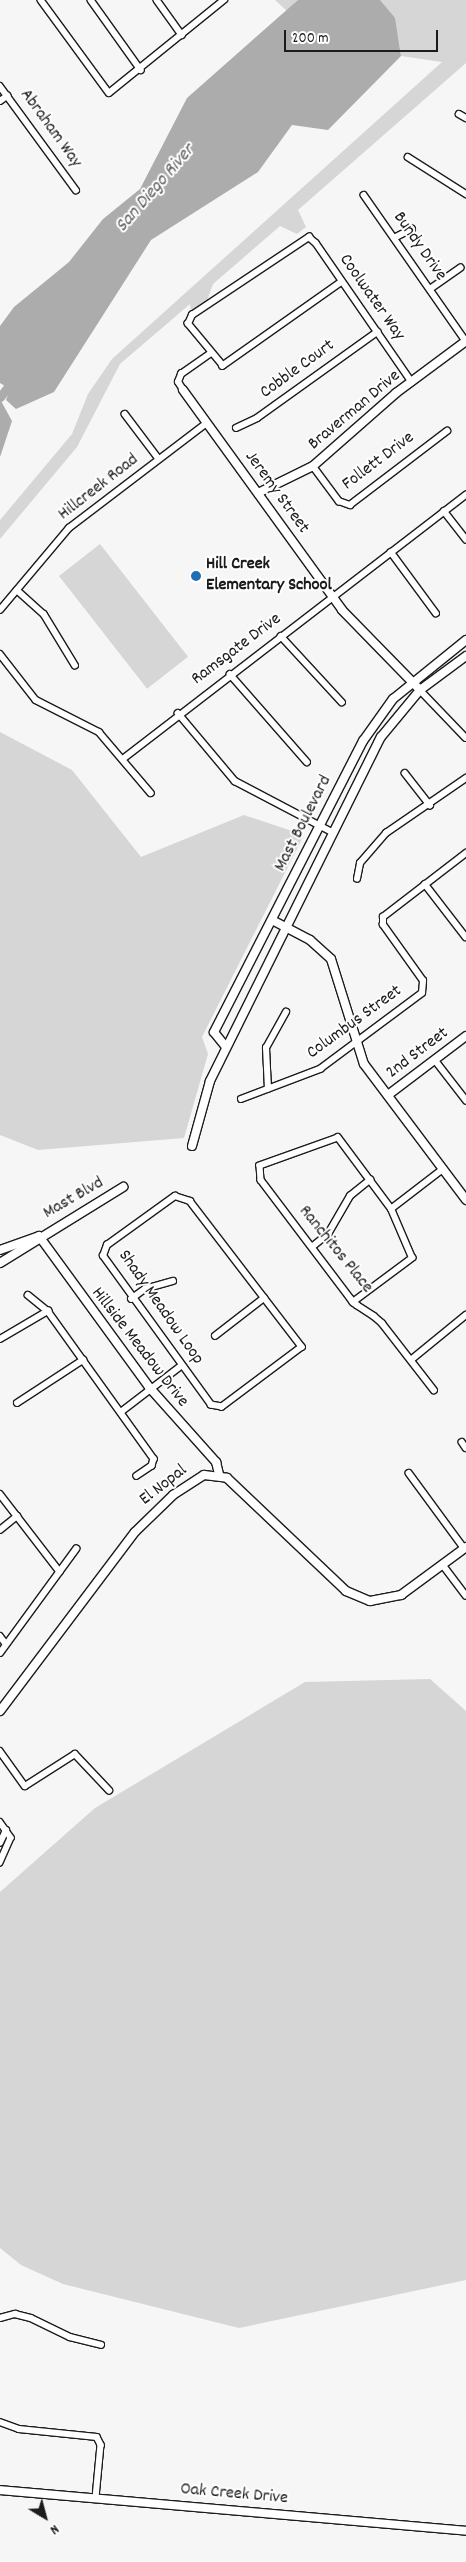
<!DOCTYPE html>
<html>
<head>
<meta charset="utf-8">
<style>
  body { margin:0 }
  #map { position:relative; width:466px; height:2562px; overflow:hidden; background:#f6f6f6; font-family:Dekko,sans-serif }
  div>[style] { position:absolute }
  .green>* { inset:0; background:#d6d6d6; transform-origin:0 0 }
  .water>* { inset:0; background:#acacac }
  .river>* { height:9px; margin:-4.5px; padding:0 4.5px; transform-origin:4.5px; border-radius:4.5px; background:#acacac }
  .roads { filter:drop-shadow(1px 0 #1c1c1c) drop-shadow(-1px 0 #1c1c1c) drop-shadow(0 1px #1c1c1c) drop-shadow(0 -1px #1c1c1c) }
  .street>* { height:5.5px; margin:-2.75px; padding:0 2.75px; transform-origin:2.75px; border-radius:2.75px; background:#fff }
  .secondary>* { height:8px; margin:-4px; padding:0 4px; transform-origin:4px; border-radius:4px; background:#fff }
  .dots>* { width:14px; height:14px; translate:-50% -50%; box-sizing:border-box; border:2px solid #fff; border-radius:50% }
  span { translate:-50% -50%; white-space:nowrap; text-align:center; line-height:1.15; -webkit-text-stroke:4px #fff; paint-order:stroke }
  .street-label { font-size:18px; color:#1c1c1c }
  .poi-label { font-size:18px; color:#1c1c1c; font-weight:700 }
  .left { translate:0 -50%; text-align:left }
  .water-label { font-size:19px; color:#5d5d5d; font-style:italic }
  .north { position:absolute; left:20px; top:2492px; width:50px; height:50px; -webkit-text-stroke:4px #fff; paint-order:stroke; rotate:143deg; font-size:14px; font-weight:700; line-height:20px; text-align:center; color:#1c1c1c }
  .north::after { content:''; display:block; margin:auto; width:18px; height:22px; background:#1c1c1c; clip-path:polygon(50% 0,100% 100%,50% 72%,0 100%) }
  .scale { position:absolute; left:284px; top:30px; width:154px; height:22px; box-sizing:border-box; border:2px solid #1c1c1c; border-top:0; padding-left:6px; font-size:15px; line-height:18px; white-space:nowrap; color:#1c1c1c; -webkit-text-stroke:4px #fff; paint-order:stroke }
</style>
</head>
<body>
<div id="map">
  <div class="green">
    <div style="clip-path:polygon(275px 0,298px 0,287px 11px)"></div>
    <div style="clip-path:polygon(380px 0,466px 0,466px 63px,298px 210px,306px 227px,297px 234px,280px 226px,213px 284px,207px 301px,191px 311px,190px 304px,120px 364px,77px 447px,0 539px,0 520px,72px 434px,88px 394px,112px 359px,442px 62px,401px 56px,398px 36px)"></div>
    <div style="left:100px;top:544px;width:143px;height:52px;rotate:52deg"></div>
    <div style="clip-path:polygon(0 732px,72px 770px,141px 857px,244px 815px,304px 835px,202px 1037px,208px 1054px,184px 1138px,38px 1150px,0 1135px)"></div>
    <div style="clip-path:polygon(430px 1679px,466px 1711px,466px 2280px,239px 2328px,63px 2284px,21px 2265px,0 2248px,0 1892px,95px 1808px,305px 1682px)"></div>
  </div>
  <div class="water">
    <div style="clip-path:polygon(298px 0,380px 0,395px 18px,401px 56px,328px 130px,292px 125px,258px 172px,151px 240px,54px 392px,16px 409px,6px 400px,10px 389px,0 383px,0 326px,14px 307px,69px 262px,103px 219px,140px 189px,187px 98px)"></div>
    <div style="clip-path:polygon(0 399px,12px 421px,0 457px)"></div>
  </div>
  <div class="river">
    <div style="left:0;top:397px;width:23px;rotate:-52deg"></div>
  </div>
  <div class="roads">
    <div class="street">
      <div style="left:41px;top:0;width:115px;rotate:53.8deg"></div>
      <div style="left:109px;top:93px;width:148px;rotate:-39deg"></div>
      <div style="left:91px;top:0;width:86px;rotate:54.5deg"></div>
      <div style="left:157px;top:0;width:43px;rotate:54.5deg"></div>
      <div style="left:0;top:86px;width:129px;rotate:53.8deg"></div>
      <div style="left:0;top:101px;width:9px;rotate:-36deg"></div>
      <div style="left:459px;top:114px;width:8px;rotate:30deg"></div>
      <div style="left:408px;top:157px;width:69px;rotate:32.5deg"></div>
      <div style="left:364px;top:195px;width:178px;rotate:55.1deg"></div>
      <div style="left:394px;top:238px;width:20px;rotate:-27deg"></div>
      <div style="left:342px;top:282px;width:146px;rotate:144.8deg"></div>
      <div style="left:223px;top:366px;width:55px;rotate:-129.8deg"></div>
      <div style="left:188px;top:324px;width:10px;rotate:-66deg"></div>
      <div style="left:192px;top:315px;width:141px;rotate:-33.7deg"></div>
      <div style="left:309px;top:237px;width:9px;rotate:41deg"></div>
      <div style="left:316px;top:243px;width:169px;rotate:55.4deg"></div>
      <div style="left:430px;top:289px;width:37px;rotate:-35deg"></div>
      <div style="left:183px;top:390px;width:9px;rotate:-122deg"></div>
      <div style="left:178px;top:382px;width:9px;rotate:-69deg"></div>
      <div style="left:181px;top:374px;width:35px;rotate:-35deg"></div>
      <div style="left:125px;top:414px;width:56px;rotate:52.9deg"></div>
      <div style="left:236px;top:428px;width:23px;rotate:-25deg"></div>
      <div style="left:257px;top:418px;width:148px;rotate:-35.6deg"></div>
      <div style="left:313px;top:466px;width:44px;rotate:53.4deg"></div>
      <div style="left:339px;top:501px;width:12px;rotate:20deg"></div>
      <div style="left:350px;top:505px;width:122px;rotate:-37.3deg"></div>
      <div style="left:444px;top:511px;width:36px;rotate:52deg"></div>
      <div style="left:391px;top:552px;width:76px;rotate:53.6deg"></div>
      <div style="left:17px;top:590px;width:36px;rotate:42deg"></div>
      <div style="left:44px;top:614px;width:60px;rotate:58.7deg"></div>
      <div style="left:0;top:610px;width:107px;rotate:-49.9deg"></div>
      <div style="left:69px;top:528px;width:173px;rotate:-37.3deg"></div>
      <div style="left:281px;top:636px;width:90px;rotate:47.3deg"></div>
      <div style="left:0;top:654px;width:58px;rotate:52deg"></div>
      <div style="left:36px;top:700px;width:71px;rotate:26.9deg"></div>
      <div style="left:99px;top:732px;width:80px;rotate:49.6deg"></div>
      <div style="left:230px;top:674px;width:117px;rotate:48.8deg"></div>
      <div style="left:420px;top:690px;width:66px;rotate:46.2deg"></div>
      <div style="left:178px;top:713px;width:89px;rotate:50deg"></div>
      <div style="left:235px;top:781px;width:110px;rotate:27.7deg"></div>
      <div style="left:123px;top:759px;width:433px;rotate:-37.6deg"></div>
      <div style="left:405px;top:773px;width:41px;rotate:52deg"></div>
      <div style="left:357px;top:879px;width:16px;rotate:-79deg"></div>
      <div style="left:360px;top:863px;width:40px;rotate:-49deg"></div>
      <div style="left:386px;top:833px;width:97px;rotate:-34.5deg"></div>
      <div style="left:425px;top:884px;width:67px;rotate:52.3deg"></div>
      <div style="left:435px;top:1060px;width:51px;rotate:52.2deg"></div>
      <div style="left:268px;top:1089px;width:41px;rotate:-92.8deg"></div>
      <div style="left:266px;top:1048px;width:41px;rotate:-60.9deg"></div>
      <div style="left:241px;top:1099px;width:85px;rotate:-20.8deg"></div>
      <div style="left:320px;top:1069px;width:127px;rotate:-36.7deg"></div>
      <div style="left:422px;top:993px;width:12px;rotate:-85deg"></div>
      <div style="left:423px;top:981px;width:69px;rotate:-125.5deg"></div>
      <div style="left:383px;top:925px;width:8px;rotate:-90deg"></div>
      <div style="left:383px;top:917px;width:105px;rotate:-37.6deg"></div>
      <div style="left:175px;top:1196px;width:16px;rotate:18deg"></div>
      <div style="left:190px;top:1201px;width:184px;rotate:52.5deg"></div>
      <div style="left:302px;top:1347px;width:100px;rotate:143.1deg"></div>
      <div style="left:222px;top:1407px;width:11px;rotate:-170deg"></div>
      <div style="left:211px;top:1405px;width:184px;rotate:-125.9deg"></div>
      <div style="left:103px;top:1256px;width:12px;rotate:-70deg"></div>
      <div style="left:107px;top:1245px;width:84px;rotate:-35.8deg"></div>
      <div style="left:391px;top:1209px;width:66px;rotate:-37.6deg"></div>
      <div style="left:312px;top:1247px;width:21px;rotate:-39deg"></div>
      <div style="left:328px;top:1234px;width:44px;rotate:-59.9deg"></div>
      <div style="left:350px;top:1196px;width:26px;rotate:-39deg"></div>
      <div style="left:28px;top:1295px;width:26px;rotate:39deg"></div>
      <div style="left:48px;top:1311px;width:182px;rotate:54.4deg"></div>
      <div style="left:154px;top:1459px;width:7px;rotate:106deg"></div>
      <div style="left:152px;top:1466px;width:18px;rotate:146deg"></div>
      <div style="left:131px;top:1299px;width:17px;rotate:-36deg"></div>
      <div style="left:145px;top:1289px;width:29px;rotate:-16deg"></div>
      <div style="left:353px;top:1302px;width:74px;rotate:-36.7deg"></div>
      <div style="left:412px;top:1258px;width:53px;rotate:-113.2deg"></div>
      <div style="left:391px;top:1209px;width:89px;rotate:-126.7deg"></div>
      <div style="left:338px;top:1138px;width:83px;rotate:160.3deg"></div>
      <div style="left:260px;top:1166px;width:14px;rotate:86deg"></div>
      <div style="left:261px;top:1180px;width:149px;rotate:52.9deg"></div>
      <div style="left:351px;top:1299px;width:4px;rotate:56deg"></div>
      <div style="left:353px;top:1302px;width:5px;rotate:37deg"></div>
      <div style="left:357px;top:1305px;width:20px;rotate:33deg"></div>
      <div style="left:374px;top:1316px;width:11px;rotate:41deg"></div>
      <div style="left:382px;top:1323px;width:85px;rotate:52.2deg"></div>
      <div style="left:215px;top:1336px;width:62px;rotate:-37.8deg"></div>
      <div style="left:0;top:1339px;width:56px;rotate:-30.3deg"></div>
      <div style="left:411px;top:1360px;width:71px;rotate:-39.3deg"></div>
      <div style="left:17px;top:1403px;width:79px;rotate:-33.1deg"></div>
      <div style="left:121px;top:1412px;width:76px;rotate:-37.5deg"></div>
      <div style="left:462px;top:1442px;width:7px;rotate:56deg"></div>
      <div style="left:409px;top:1473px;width:93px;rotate:53.7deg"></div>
      <div style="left:0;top:1494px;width:98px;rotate:52.4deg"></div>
      <div style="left:0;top:1530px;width:22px;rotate:-39deg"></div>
      <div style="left:443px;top:1565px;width:38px;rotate:53deg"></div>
      <div style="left:0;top:1636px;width:10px;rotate:53deg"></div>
      <div style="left:0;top:1653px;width:129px;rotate:-53.8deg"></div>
      <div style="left:0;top:1751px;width:43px;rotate:54.5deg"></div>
      <div style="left:25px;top:1786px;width:59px;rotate:-32.6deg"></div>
      <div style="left:75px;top:1754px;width:50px;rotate:46.6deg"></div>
      <div style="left:0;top:1822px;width:19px;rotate:55deg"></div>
      <div style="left:11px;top:1838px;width:27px;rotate:114deg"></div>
      <div style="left:0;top:1843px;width:14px;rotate:-65deg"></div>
      <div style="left:0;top:2318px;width:16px;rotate:-15deg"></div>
      <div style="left:15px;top:2314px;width:16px;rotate:14deg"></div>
      <div style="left:31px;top:2318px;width:43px;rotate:26deg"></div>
      <div style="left:70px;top:2337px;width:32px;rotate:14deg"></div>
      <div style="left:0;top:2422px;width:20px;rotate:20deg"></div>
      <div style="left:19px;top:2429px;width:78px;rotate:5.9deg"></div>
      <div style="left:97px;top:2437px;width:9px;rotate:63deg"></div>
      <div style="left:101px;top:2445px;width:53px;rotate:95.4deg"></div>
    </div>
    <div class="secondary">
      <div style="left:183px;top:390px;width:271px;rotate:54.1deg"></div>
      <div style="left:342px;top:610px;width:112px;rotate:45.7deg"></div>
      <div style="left:258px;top:493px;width:61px;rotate:-26.1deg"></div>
      <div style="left:313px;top:466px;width:111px;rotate:-41.3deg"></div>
      <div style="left:396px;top:393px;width:87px;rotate:-36.6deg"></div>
      <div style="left:272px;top:920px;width:43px;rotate:27.8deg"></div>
      <div style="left:310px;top:940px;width:28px;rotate:42deg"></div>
      <div style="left:331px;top:959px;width:110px;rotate:72.6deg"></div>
      <div style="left:364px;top:1064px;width:170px;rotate:53.1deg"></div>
      <div style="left:226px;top:1047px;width:19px;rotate:-129deg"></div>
      <div style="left:214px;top:1032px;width:327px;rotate:-62.9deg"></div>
      <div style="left:363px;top:741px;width:52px;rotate:-54.5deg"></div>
      <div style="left:393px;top:699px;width:94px;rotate:-38.9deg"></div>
      <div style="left:388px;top:1095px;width:98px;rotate:-37.1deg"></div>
      <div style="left:192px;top:1146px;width:67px;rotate:-74.5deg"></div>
      <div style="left:210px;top:1081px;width:384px;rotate:-63.6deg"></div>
      <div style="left:381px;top:737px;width:61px;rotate:-50.3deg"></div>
      <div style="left:420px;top:690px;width:57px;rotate:-36.5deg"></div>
      <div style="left:39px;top:1236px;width:187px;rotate:53.9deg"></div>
      <div style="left:149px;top:1387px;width:101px;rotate:48.2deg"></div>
      <div style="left:216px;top:1462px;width:12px;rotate:76deg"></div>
      <div style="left:0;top:1250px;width:41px;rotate:-19.7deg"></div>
      <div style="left:0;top:1263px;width:145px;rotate:-31.7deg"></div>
      <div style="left:0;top:1711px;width:224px;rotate:-53deg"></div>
      <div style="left:135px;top:1532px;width:53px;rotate:-44.2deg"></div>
      <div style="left:173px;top:1495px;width:37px;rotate:-33deg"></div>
      <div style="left:204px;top:1475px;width:23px;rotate:7deg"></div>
      <div style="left:227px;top:1478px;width:164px;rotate:43.5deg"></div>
      <div style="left:346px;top:1591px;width:26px;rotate:23deg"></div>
      <div style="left:370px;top:1601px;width:32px;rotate:-11deg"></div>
      <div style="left:401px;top:1595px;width:81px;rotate:-36.4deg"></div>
      <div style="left:0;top:2490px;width:468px;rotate:5deg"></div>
    </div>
  </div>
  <div class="dots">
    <div style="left:196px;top:576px;background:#1f6fb2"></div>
  </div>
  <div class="street-label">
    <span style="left:50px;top:129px;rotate:54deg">Abraham Way</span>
    <span style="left:419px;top:247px;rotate:55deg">Bundy Drive</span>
    <span style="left:371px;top:298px;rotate:55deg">Coolwater Way</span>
    <span style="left:298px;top:370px;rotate:-36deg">Cobble Court</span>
    <span style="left:355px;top:411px;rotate:-40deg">Braverman Drive</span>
    <span style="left:379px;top:462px;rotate:-37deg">Follett Drive</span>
    <span style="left:99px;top:488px;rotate:-38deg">Hillcreek Road</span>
    <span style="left:276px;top:493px;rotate:54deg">Jeremy Street</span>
    <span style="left:237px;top:650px;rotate:-37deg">Ramsgate Drive</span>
    <span style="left:304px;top:824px;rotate:-63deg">Mast Boulevard</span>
    <span style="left:355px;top:1023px;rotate:-36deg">Columbus Street</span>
    <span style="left:418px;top:1054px;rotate:-37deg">2nd Street</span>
    <span style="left:74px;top:1199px;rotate:-30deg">Mast Blvd</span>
    <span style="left:335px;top:1250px;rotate:51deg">Ranchitos Place</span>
    <span style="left:160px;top:1308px;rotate:55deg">Shady Meadow Loop</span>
    <span style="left:139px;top:1348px;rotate:52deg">Hillside Meadow Drive</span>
    <span style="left:164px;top:1486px;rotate:-38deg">El Nopal</span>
    <span style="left:234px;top:2495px;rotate:5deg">Oak Creek Drive</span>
  </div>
  <div class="poi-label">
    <span class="left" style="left:206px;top:576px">Hill Creek<br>Elementary School</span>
  </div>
  <div class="water-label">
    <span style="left:156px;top:189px;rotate:-49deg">San Diego River</span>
  </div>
  <div class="north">N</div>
  <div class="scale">200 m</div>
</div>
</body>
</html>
